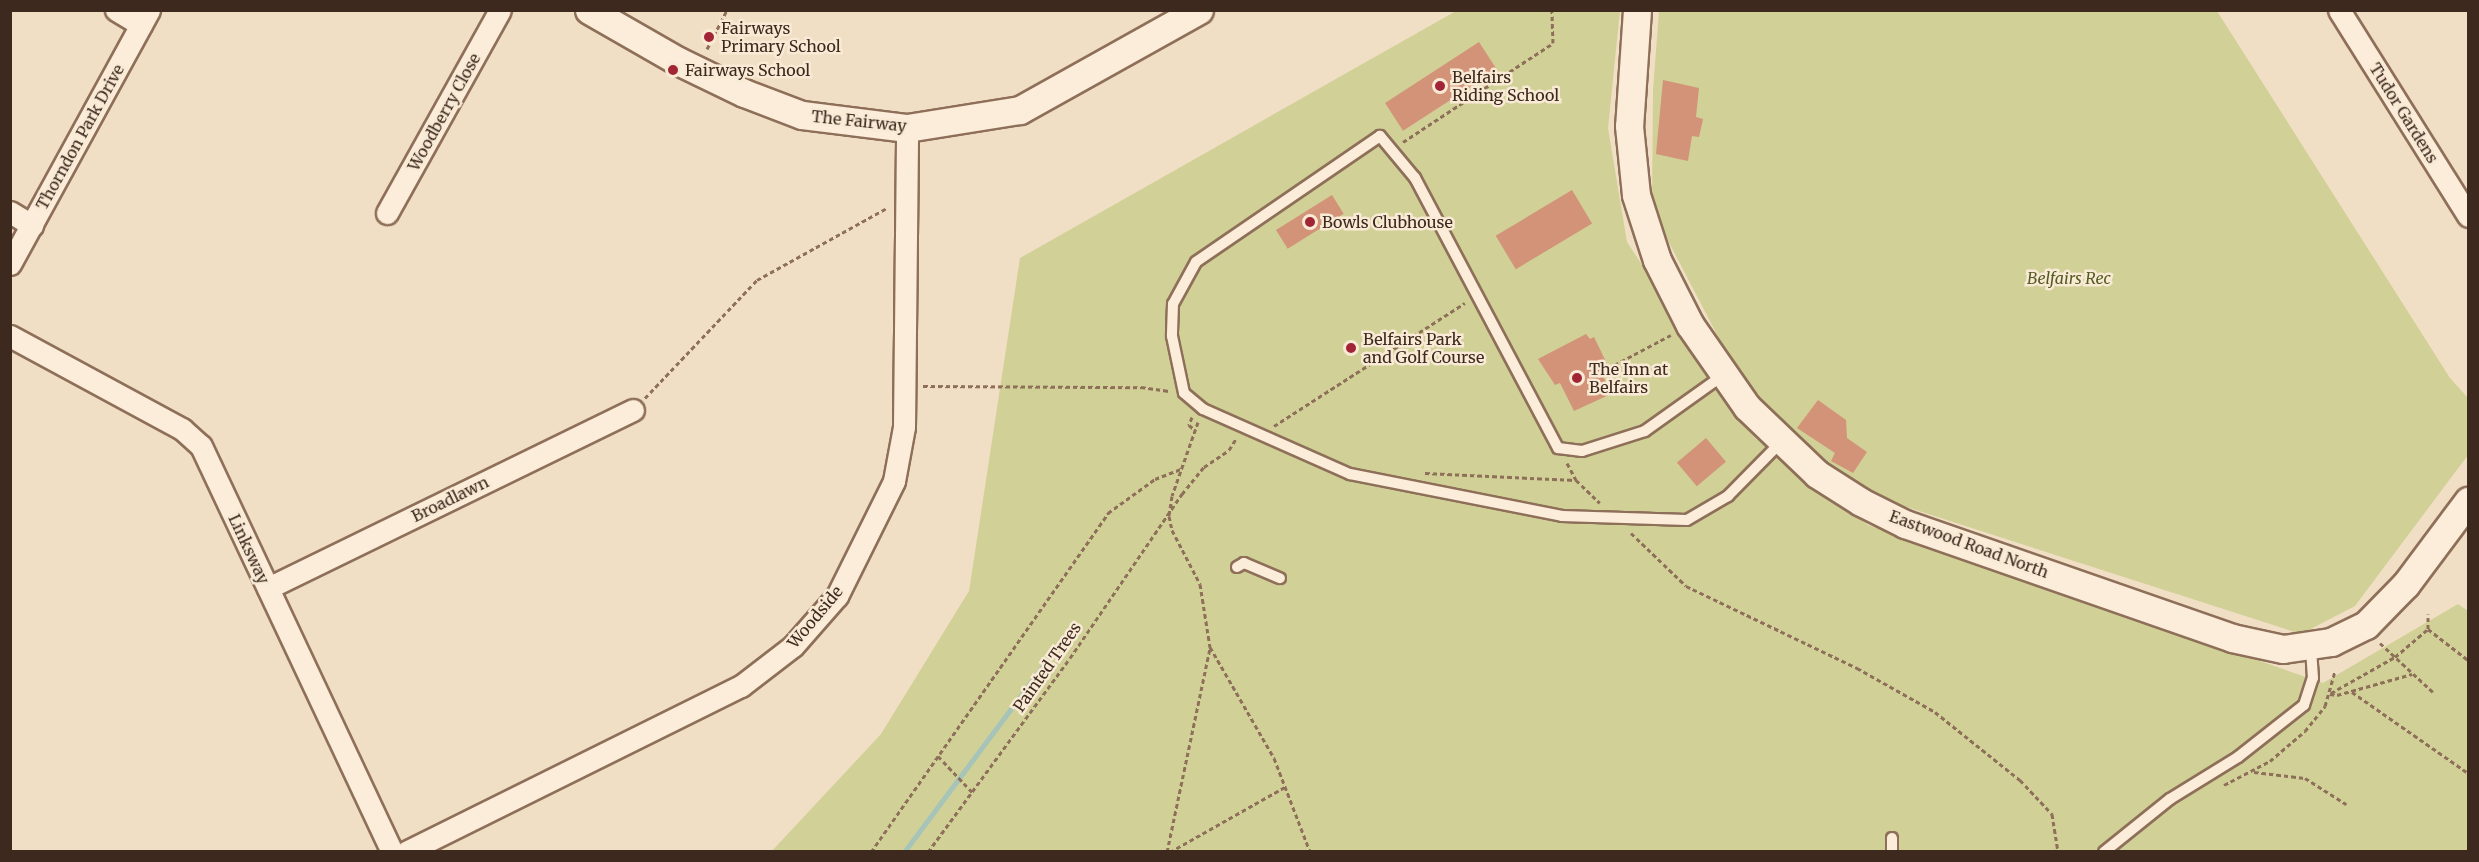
<!DOCTYPE html>
<html>
<head>
<meta charset="utf-8">
<style>
  body { margin:0 }
  #map { position:relative; width:2479px; height:862px; overflow:hidden; background:#f1dfc5; font-family:Merriweather,serif }
  div>[style] { position:absolute }
  .green>* { inset:0; background:#d1d097 }
  .stream>* { height:5px; margin:-2.5px; padding:0 2.5px; transform-origin:2.5px; border-radius:2.5px; background:#a7c4b8 }
  .building>* { inset:0; background:#d29378; transform-origin:0 0 }
  .path>* { height:3px; margin-top:-1.5px; transform-origin:0; background:repeating-linear-gradient(90deg,#8e6f59 0 4.5px,transparent 0 7.5px) }
  .roads { filter:drop-shadow(2px 0 #8e6f59) drop-shadow(-2px 0 #8e6f59) drop-shadow(0 2px #8e6f59) drop-shadow(0 -2px #8e6f59) }
  .service>* { height:10px; margin:-5px; padding:0 5px; transform-origin:5px; border-radius:5px; background:#fbedd9 }
  .minor>* { height:21px; margin:-10.5px; padding:0 10.5px; transform-origin:10.5px; border-radius:10.5px; background:#fbedd9 }
  .tertiary>* { height:27px; margin:-13.5px; padding:0 13.5px; transform-origin:13.5px; border-radius:13.5px; background:#fbedd9 }
  .dots>* { width:16px; height:16px; translate:-50% -50%; box-sizing:border-box; border:3px solid #f8ead5; border-radius:50% }
  span { translate:-50% -50%; white-space:nowrap; text-align:center; line-height:1.15; -webkit-text-stroke:5px #f8ead5; paint-order:stroke }
  .poi-label { font-size:16px; color:#3d291e }
  .left { translate:0 -50%; text-align:left }
  .street-label { font-size:16px; color:#3d291e }
  .park-label { font-size:16px; color:#545b23; font-style:italic }
  .frame { position:absolute; inset:0; border:12px solid #3d291e; pointer-events:none }
</style>
</head>
<body>
<div id="map">
  <div class="green">
    <div style="clip-path:polygon(1456px 11px,1620px 11px,1608px 128px,1627px 242px,1755px 438px,1868px 525px,2323px 683px,2458px 604px,2468px 611px,2468px 851px,771px 852px,881px 734px,969px 591px,1020px 258px)"></div>
    <div style="clip-path:polygon(1659px 11px,2217px 11px,2450px 378px,2468px 398px,2468px 455px,2355px 606px,2301px 634px,1866px 494px,1759px 415px,1652px 210px,1653px 90px)"></div>
  </div>
  <div class="stream">
    <div style="left:904px;top:852px;width:256px;rotate:-53.3deg"></div>
  </div>
  <div class="building">
    <div style="left:1479px;top:42px;width:33px;height:112px;rotate:57deg"></div>
    <div style="clip-path:polygon(1663px 80px,1699px 88px,1696px 117px,1703px 119px,1699px 137px,1692px 136px,1688px 161px,1656px 154px)"></div>
    <div style="left:1572px;top:190px;width:39px;height:89px;rotate:59deg"></div>
    <div style="left:1332px;top:195px;width:22px;height:66px;rotate:58deg"></div>
    <div style="clip-path:polygon(1586px 334px,1590px 339px,1594px 337px,1608px 366px,1600px 369px,1611px 394px,1574px 411px,1560px 383px,1555px 385px,1538px 359px)"></div>
    <div style="clip-path:polygon(1818px 400px,1846px 420px,1847px 438px,1867px 452px,1853px 473px,1831px 461px,1835px 453px,1797px 428px)"></div>
    <div style="left:1706px;top:438px;width:31px;height:38px;rotate:50deg"></div>
  </div>
  <div class="path">
    <div style="left:707px;top:49px;width:44px;rotate:-62.9deg"></div>
    <div style="left:1403px;top:142px;width:180px;rotate:-33.4deg"></div>
    <div style="left:1553px;top:43px;width:33px;rotate:-92deg"></div>
    <div style="left:1601px;top:372px;width:79px;rotate:-27.9deg"></div>
    <div style="left:923px;top:386px;width:218px;rotate:0.3deg"></div>
    <div style="left:1141px;top:387px;width:30px;rotate:8deg"></div>
    <div style="left:645px;top:398px;width:163px;rotate:-46.5deg"></div>
    <div style="left:757px;top:280px;width:149px;rotate:-29deg"></div>
    <div style="left:1192px;top:417px;width:9px;rotate:111deg"></div>
    <div style="left:1189px;top:425px;width:8px;rotate:40deg"></div>
    <div style="left:1198px;top:422px;width:78px;rotate:109.4deg"></div>
    <div style="left:1172px;top:496px;width:20px;rotate:99deg"></div>
    <div style="left:1169px;top:516px;width:14px;rotate:78deg"></div>
    <div style="left:1172px;top:530px;width:61px;rotate:62.6deg"></div>
    <div style="left:1200px;top:584px;width:64px;rotate:81deg"></div>
    <div style="left:1210px;top:647px;width:128px;rotate:60deg"></div>
    <div style="left:1274px;top:758px;width:101px;rotate:69deg"></div>
    <div style="left:1274px;top:426px;width:227px;rotate:-32.8deg"></div>
    <div style="left:1567px;top:463px;width:19px;rotate:62deg"></div>
    <div style="left:1576px;top:480px;width:33px;rotate:44deg"></div>
    <div style="left:1425px;top:473px;width:151px;rotate:2.7deg"></div>
    <div style="left:1631px;top:533px;width:76px;rotate:43.9deg"></div>
    <div style="left:1686px;top:586px;width:190px;rotate:25.6deg"></div>
    <div style="left:1857px;top:668px;width:90px;rotate:29.4deg"></div>
    <div style="left:1935px;top:712px;width:109px;rotate:38.7deg"></div>
    <div style="left:2020px;top:780px;width:47px;rotate:46.7deg"></div>
    <div style="left:2052px;top:814px;width:38px;rotate:81deg"></div>
    <div style="left:2428px;top:629px;width:51px;rotate:37.8deg"></div>
    <div style="left:2380px;top:643px;width:72px;rotate:42.8deg"></div>
    <div style="left:2352px;top:692px;width:141px;rotate:34.9deg"></div>
    <div style="left:2331px;top:693px;width:73px;rotate:-29.4deg"></div>
    <div style="left:2395px;top:657px;width:43px;rotate:-40.3deg"></div>
    <div style="left:2428px;top:629px;width:15px;rotate:-90deg"></div>
    <div style="left:2330px;top:694px;width:7px;rotate:8deg"></div>
    <div style="left:2337px;top:695px;width:78px;rotate:-15.6deg"></div>
    <div style="left:938px;top:756px;width:51px;rotate:46.6deg"></div>
    <div style="left:2254px;top:772px;width:51px;rotate:6.7deg"></div>
    <div style="left:2305px;top:778px;width:49px;rotate:32.4deg"></div>
    <div style="left:2224px;top:785px;width:52px;rotate:-27.6deg"></div>
    <div style="left:2270px;top:761px;width:46px;rotate:-40.6deg"></div>
    <div style="left:2305px;top:731px;width:32px;rotate:-51deg"></div>
    <div style="left:2325px;top:706px;width:37px;rotate:-74deg"></div>
    <div style="left:871px;top:852px;width:414px;rotate:-55deg"></div>
    <div style="left:1108px;top:513px;width:58px;rotate:-35.9deg"></div>
    <div style="left:1155px;top:479px;width:28px;rotate:-21deg"></div>
    <div style="left:928px;top:852px;width:240px;rotate:-53.8deg"></div>
    <div style="left:1070px;top:658px;width:199px;rotate:-55.7deg"></div>
    <div style="left:1182px;top:494px;width:35px;rotate:-51deg"></div>
    <div style="left:1204px;top:467px;width:30px;rotate:-34deg"></div>
    <div style="left:1229px;top:450px;width:13px;rotate:-58deg"></div>
    <div style="left:1167px;top:852px;width:208px;rotate:-78.1deg"></div>
    <div style="left:1170px;top:852px;width:132px;rotate:-29.5deg"></div>
  </div>
  <div class="roads">
    <div class="service">
      <div style="left:1722px;top:376px;width:95px;rotate:144.5deg"></div>
      <div style="left:1645px;top:431px;width:66px;rotate:162.4deg"></div>
      <div style="left:1582px;top:451px;width:24px;rotate:-173deg"></div>
      <div style="left:1558px;top:448px;width:306px;rotate:-117.9deg"></div>
      <div style="left:1415px;top:178px;width:55px;rotate:-129.8deg"></div>
      <div style="left:1380px;top:136px;width:223px;rotate:145.6deg"></div>
      <div style="left:1196px;top:262px;width:48px;rotate:118.7deg"></div>
      <div style="left:1173px;top:304px;width:32px;rotate:92deg"></div>
      <div style="left:1172px;top:336px;width:58px;rotate:78.1deg"></div>
      <div style="left:1184px;top:393px;width:25px;rotate:40deg"></div>
      <div style="left:1203px;top:409px;width:161px;rotate:23.9deg"></div>
      <div style="left:1350px;top:474px;width:216px;rotate:11.2deg"></div>
      <div style="left:1562px;top:516px;width:125px;rotate:1.8deg"></div>
      <div style="left:1687px;top:520px;width:48px;rotate:-30.3deg"></div>
      <div style="left:1728px;top:496px;width:74px;rotate:-45.5deg"></div>
      <div style="left:1237px;top:567px;width:8px;rotate:-30deg"></div>
      <div style="left:1244px;top:563px;width:39px;rotate:23deg"></div>
      <div style="left:1892px;top:852px;width:14px;rotate:-90deg"></div>
      <div style="left:2104px;top:852px;width:85px;rotate:-38.8deg"></div>
      <div style="left:2170px;top:799px;width:80px;rotate:-31.7deg"></div>
      <div style="left:2238px;top:757px;width:84px;rotate:-38.2deg"></div>
      <div style="left:2304px;top:705px;width:28px;rotate:-72deg"></div>
      <div style="left:2313px;top:678px;width:31px;rotate:-94deg"></div>
    </div>
    <div class="minor">
      <div style="left:116px;top:10px;width:29px;rotate:31deg"></div>
      <div style="left:2339px;top:10px;width:243px;rotate:57.9deg"></div>
      <div style="left:10px;top:212px;width:26px;rotate:31deg"></div>
      <div style="left:387px;top:213px;width:232px;rotate:-60.9deg"></div>
      <div style="left:10px;top:264px;width:290px;rotate:-61.3deg"></div>
      <div style="left:10px;top:336px;width:196px;rotate:28.4deg"></div>
      <div style="left:182px;top:429px;width:25px;rotate:42deg"></div>
      <div style="left:201px;top:446px;width:449px;rotate:64.8deg"></div>
      <div style="left:268px;top:588px;width:406px;rotate:-26deg"></div>
      <div style="left:406px;top:852px;width:374px;rotate:-26.4deg"></div>
      <div style="left:741px;top:686px;width:66px;rotate:-37.6deg"></div>
      <div style="left:793px;top:646px;width:67px;rotate:-48.7deg"></div>
      <div style="left:837px;top:596px;width:128px;rotate:-63.6deg"></div>
      <div style="left:894px;top:481px;width:55px;rotate:-79.5deg"></div>
      <div style="left:904px;top:427px;width:299px;rotate:-89.4deg"></div>
    </div>
    <div class="tertiary">
      <div style="left:589px;top:10px;width:103px;rotate:29.8deg"></div>
      <div style="left:678px;top:61px;width:73px;rotate:25.9deg"></div>
      <div style="left:744px;top:93px;width:62px;rotate:20.8deg"></div>
      <div style="left:802px;top:115px;width:106px;rotate:7.1deg"></div>
      <div style="left:907px;top:128px;width:114px;rotate:-9.1deg"></div>
      <div style="left:1020px;top:110px;width:205px;rotate:-29.2deg"></div>
      <div style="left:1637px;top:10px;width:116px;rotate:93.9deg"></div>
      <div style="left:1629px;top:126px;width:69px;rotate:84.2deg"></div>
      <div style="left:1636px;top:195px;width:68px;rotate:72.1deg"></div>
      <div style="left:1657px;top:260px;width:73px;rotate:63.1deg"></div>
      <div style="left:1690px;top:325px;width:100px;rotate:55.2deg"></div>
      <div style="left:1747px;top:407px;width:97px;rotate:43.7deg"></div>
      <div style="left:1817px;top:474px;width:52px;rotate:32.5deg"></div>
      <div style="left:1861px;top:502px;width:49px;rotate:26.6deg"></div>
      <div style="left:1905px;top:524px;width:346px;rotate:19.2deg"></div>
      <div style="left:2232px;top:638px;width:52px;rotate:12.2deg"></div>
      <div style="left:2283px;top:649px;width:49px;rotate:-8.3deg"></div>
      <div style="left:2331px;top:642px;width:39px;rotate:-26deg"></div>
      <div style="left:2366px;top:625px;width:57px;rotate:-45.7deg"></div>
      <div style="left:2406px;top:584px;width:104px;rotate:-53.2deg"></div>
    </div>
  </div>
  <div class="dots">
    <div style="left:709px;top:37px;background:#a12535"></div>
    <div style="left:673px;top:70px;background:#a12535"></div>
    <div style="left:1440px;top:86px;background:#a12535"></div>
    <div style="left:1310px;top:222px;background:#a12535"></div>
    <div style="left:1351px;top:348px;background:#a12535"></div>
    <div style="left:1577px;top:378px;background:#a12535"></div>
  </div>
  <div class="poi-label">
    <span class="left" style="left:721px;top:37px">Fairways<br>Primary School</span>
    <span class="left" style="left:685px;top:70px">Fairways School</span>
    <span class="left" style="left:1452px;top:86px">Belfairs<br>Riding School</span>
    <span class="left" style="left:1322px;top:222px">Bowls Clubhouse</span>
    <span class="left" style="left:1363px;top:348px">Belfairs Park<br>and Golf Course</span>
    <span class="left" style="left:1589px;top:378px">The Inn at<br>Belfairs</span>
  </div>
  <div class="street-label">
    <span style="left:444px;top:112px;rotate:-61deg">Woodberry Close</span>
    <span style="left:2404px;top:113px;rotate:58deg">Tudor Gardens</span>
    <span style="left:859px;top:121px;rotate:6deg">The Fairway</span>
    <span style="left:80px;top:137px;rotate:-61deg">Thorndon Park Drive</span>
    <span style="left:450px;top:499px;rotate:-26deg">Broadlawn</span>
    <span style="left:1969px;top:544px;rotate:20deg">Eastwood Road North</span>
    <span style="left:249px;top:549px;rotate:65deg">Linksway</span>
    <span style="left:815px;top:617px;rotate:-50deg">Woodside</span>
    <span style="left:1047px;top:667px;rotate:-55deg">Painted Trees</span>
  </div>
  <div class="park-label">
    <span style="left:2069px;top:278px">Belfairs Rec</span>
  </div>
  <div class="frame"></div>
</div>
</body>
</html>
